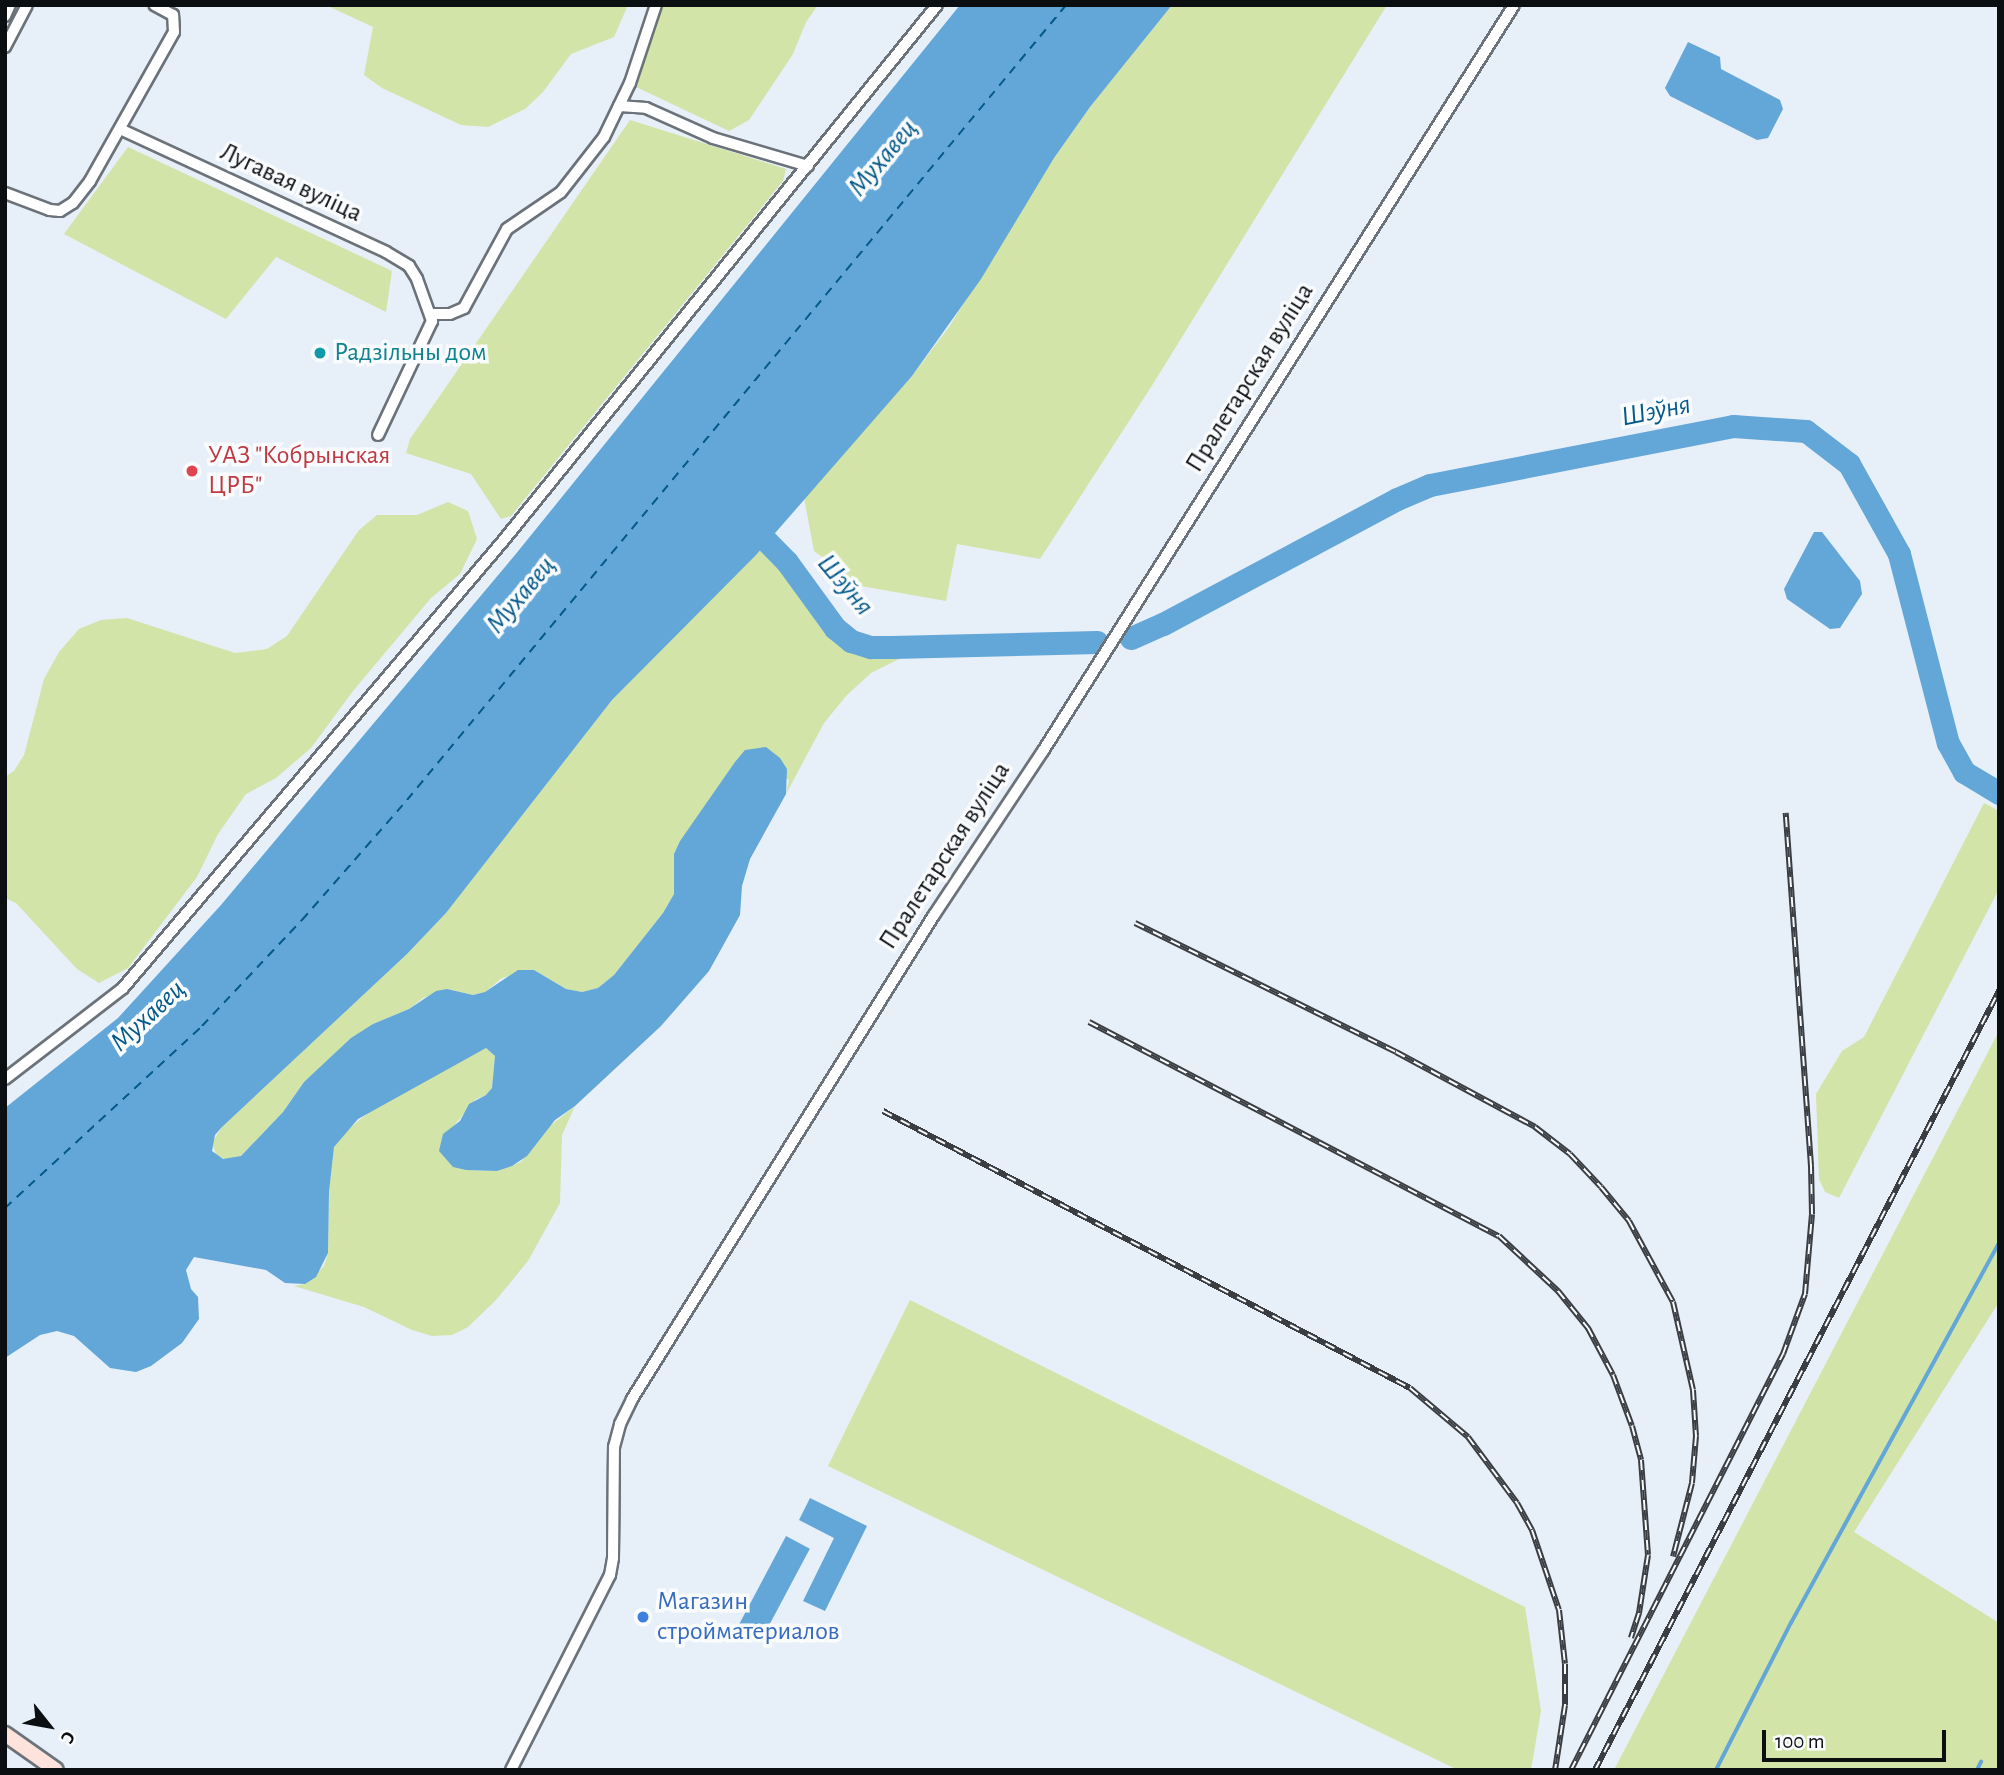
<!DOCTYPE html>
<html>
<head>
<meta charset="utf-8">
<style>
  body { margin:0 }
  #map { position:relative; width:2004px; height:1775px; overflow:hidden; background:#e7eff8; font-family:"Alegreya Sans",sans-serif }
  div>[style] { position:absolute }
  .green>* { inset:0; background:#d2e4a8 }
  .water>* { inset:0; background:#63a6d8; transform-origin:0 0 }
  .stream>* { height:3.5px; margin:-1.75px; padding:0 1.75px; transform-origin:1.75px; border-radius:1.75px; background:#63a6d8 }
  .river>* { height:23px; margin:-11.5px; padding:0 11.5px; transform-origin:11.5px; border-radius:11.5px; background:#63a6d8 }
  .ferry>* { height:2px; margin-top:-1px; transform-origin:0; background:repeating-linear-gradient(90deg,#035989 0 9px,transparent 0 16px) }
  .roads { filter:drop-shadow(2px 0 #6b7279) drop-shadow(-2px 0 #6b7279) drop-shadow(0 2px #6b7279) drop-shadow(0 -2px #6b7279) }
  .minor>* { height:10px; margin:-5px; padding:0 5px; transform-origin:5px; border-radius:5px; background:#fff }
  .secondary>* { height:14px; margin:-7px; padding:0 7px; transform-origin:7px; border-radius:7px; background:#fee2dc }
  .rail>* { height:6px; margin-top:-3px; transform-origin:0; background:repeating-linear-gradient(90deg,#fafbfd 0 10px,#3a3e42 0 20px); box-sizing:border-box; border-block:2px solid #3a3e42 }
  .dots>* { width:19px; height:19px; translate:-50% -50%; box-sizing:border-box; border:4px solid #fafbfd; border-radius:50% }
  span { translate:-50% -50%; white-space:nowrap; text-align:center; line-height:1.15; -webkit-text-stroke:7px #fafbfd; paint-order:stroke }
  .street-label { font-size:26px; color:#0c0f12 }
  .culture-label { font-size:26px; color:#0d838f }
  .left { translate:0 -50%; text-align:left }
  .health-label { font-size:26px; color:#be3a42 }
  .shop-label { font-size:26px; color:#366cbe }
  .water-label { font-size:28px; color:#035989; font-style:italic }
  .frame { position:absolute; inset:0; border:7px solid #0c0f12; pointer-events:none }
  .north { position:absolute; left:14px; top:1691px; width:70px; height:70px; -webkit-text-stroke:5px #fafbfd; paint-order:stroke; rotate:121deg; font-size:19px; font-weight:700; line-height:28px; text-align:center; color:#0c0f12 }
  .north::after { content:''; display:block; margin:auto; width:24px; height:32px; background:#0c0f12; clip-path:polygon(50% 0,100% 100%,50% 72%,0 100%) }
  .scale { position:absolute; left:1762px; top:1730px; width:184px; height:32px; box-sizing:border-box; border:4px solid #0c0f12; border-top:0; padding-left:9px; font-size:21px; line-height:24px; white-space:nowrap; color:#0c0f12; -webkit-text-stroke:5px #fafbfd; paint-order:stroke }
</style>
</head>
<body>
<div id="map">
  <div class="green">
    <div style="clip-path:polygon(326px 5px,628px 5px,614px 37px,571px 54px,543px 92px,525px 109px,488px 127px,461px 125px,382px 88px,364px 75px,373px 27px)"></div>
    <div style="clip-path:polygon(661px 5px,818px 5px,806px 22px,793px 54px,749px 120px,729px 131px,634px 86px)"></div>
    <div style="clip-path:polygon(1172px 5px,1387px 5px,1153px 384px,1040px 559px,957px 544px,946px 601px,861px 586px,814px 551px,804px 498px,912px 376px,949px 327px,1054px 158px,1090px 107px)"></div>
    <div style="clip-path:polygon(630px 120px,786px 169px,783px 181px,511px 516px,501px 519px,471px 474px,406px 453px,410px 439px)"></div>
    <div style="clip-path:polygon(128px 147px,392px 271px,386px 312px,276px 257px,226px 319px,64px 234px)"></div>
    <div style="clip-path:polygon(448px 502px,468px 511px,477px 539px,460px 574px,431px 598px,353px 691px,311px 748px,276px 778px,246px 794px,218px 834px,197px 877px,128px 968px,99px 983px,77px 969px,16px 903px,5px 898px,5px 777px,14px 771px,24px 755px,44px 679px,59px 652px,79px 629px,101px 620px,127px 618px,235px 653px,267px 649px,287px 636px,359px 530px,377px 515px,417px 515px)"></div>
    <div style="clip-path:polygon(768px 542px,787px 562px,835px 628px,851px 641px,871px 647px,925px 646px,871px 673px,847px 695px,824px 723px,786px 794px,789px 780px,745px 751px,680px 841px,674px 854px,674px 894px,663px 913px,614px 975px,598px 988px,582px 992px,566px 989px,534px 970px,502px 978px,485px 992px,473px 995px,447px 989px,423px 998px,409px 1009px,373px 1024px,304px 1082px,283px 1112px,241px 1156px,230px 1160px,217px 1157px,212px 1143px,222px 1127px,407px 954px,446px 913px,612px 700px)"></div>
    <div style="clip-path:polygon(1984px 803px,1999px 811px,1999px 889px,1839px 1198px,1825px 1192px,1819px 1179px,1816px 1094px,1842px 1051px,1864px 1037px)"></div>
    <div style="clip-path:polygon(1999px 1031px,1999px 1302px,1854px 1532px,1999px 1623px,1999px 1770px,1614px 1770px)"></div>
    <div style="clip-path:polygon(486px 1048px,495px 1056px,492px 1088px,486px 1095px,476px 1099px,452px 1128px,466px 1170px,497px 1171px,521px 1162px,545px 1130px,575px 1106px,562px 1135px,560px 1203px,528px 1261px,496px 1300px,468px 1327px,452px 1335px,432px 1336px,412px 1330px,364px 1307px,294px 1286px,305px 1284px,324px 1266px,328px 1253px,329px 1192px,334px 1147px,338px 1138px,375px 1107px)"></div>
    <div style="clip-path:polygon(910px 1300px,1525px 1607px,1541px 1711px,1531px 1770px,1458px 1770px,828px 1466px)"></div>
  </div>
  <div class="water">
    <div style="clip-path:polygon(960px 5px,1172px 5px,1090px 107px,1054px 158px,981px 279px,912px 376px,756px 555px,612px 700px,446px 913px,407px 954px,222px 1127px,215px 1135px,212px 1151px,223px 1159px,241px 1156px,283px 1112px,304px 1082px,351px 1038px,373px 1024px,409px 1009px,436px 991px,447px 989px,473px 995px,485px 992px,518px 970px,534px 970px,566px 989px,582px 992px,598px 988px,614px 975px,663px 913px,674px 894px,674px 854px,680px 841px,735px 762px,745px 750px,766px 747px,780px 758px,787px 769px,786px 794px,750px 859px,742px 886px,740px 915px,709px 971px,661px 1026px,575px 1106px,555px 1120px,527px 1156px,512px 1166px,497px 1171px,466px 1170px,453px 1167px,439px 1151px,443px 1134px,460px 1121px,469px 1104px,486px 1095px,492px 1088px,495px 1056px,486px 1048px,358px 1119px,334px 1147px,329px 1192px,328px 1253px,316px 1277px,305px 1284px,285px 1283px,266px 1270px,194px 1257px,186px 1270px,191px 1289px,198px 1297px,199px 1319px,182px 1343px,151px 1366px,136px 1372px,110px 1368px,74px 1336px,57px 1331px,40px 1335px,5px 1358px,5px 1108px,118px 1018px,221px 905px,515px 555px)"></div>
    <div style="clip-path:polygon(1688px 42px,1720px 57px,1721px 69px,1780px 100px,1783px 109px,1768px 138px,1757px 140px,1670px 96px,1665px 88px)"></div>
    <div style="clip-path:polygon(1814px 532px,1822px 532px,1860px 581px,1862px 594px,1840px 628px,1830px 629px,1787px 599px,1784px 589px)"></div>
    <div style="clip-path:polygon(810px 1498px,867px 1526px,825px 1611px,803px 1601px,834px 1538px,799px 1520px)"></div>
    <div style="left:786px;top:1536px;width:27px;height:99px;rotate:28deg"></div>
  </div>
  <div class="stream">
    <div style="left:1716px;top:1770px;width:165px;rotate:-63deg"></div>
    <div style="left:1791px;top:1623px;width:433px;rotate:-61.3deg"></div>
    <div style="left:1977px;top:1770px;width:9px;rotate:-63deg"></div>
  </div>
  <div class="river">
    <div style="left:747px;top:521px;width:57px;rotate:45.7deg"></div>
    <div style="left:787px;top:562px;width:82px;rotate:54deg"></div>
    <div style="left:835px;top:628px;width:21px;rotate:39deg"></div>
    <div style="left:851px;top:641px;width:21px;rotate:17deg"></div>
    <div style="left:871px;top:647px;width:21px"></div>
    <div style="left:892px;top:647px;width:205px;rotate:-1.4deg"></div>
    <div style="left:1131px;top:638px;width:35px;rotate:-24deg"></div>
    <div style="left:1163px;top:624px;width:265px;rotate:-28.1deg"></div>
    <div style="left:1397px;top:499px;width:36px;rotate:-23deg"></div>
    <div style="left:1430px;top:485px;width:309px;rotate:-11deg"></div>
    <div style="left:1733px;top:426px;width:73px;rotate:3.9deg"></div>
    <div style="left:1806px;top:431px;width:54px;rotate:37.5deg"></div>
    <div style="left:1849px;top:464px;width:103px;rotate:60.9deg"></div>
    <div style="left:1899px;top:554px;width:195px;rotate:75.5deg"></div>
    <div style="left:1948px;top:743px;width:33px;rotate:61deg"></div>
    <div style="left:1964px;top:772px;width:41px;rotate:31deg"></div>
  </div>
  <div class="ferry">
    <div style="left:5px;top:1208px;width:268px;rotate:-42.7deg"></div>
    <div style="left:202px;top:1026px;width:146px;rotate:-46.7deg"></div>
    <div style="left:302px;top:920px;width:159px;rotate:-48.8deg"></div>
    <div style="left:407px;top:800px;width:1033px;rotate:-50.34deg"></div>
  </div>
  <div class="roads">
    <div class="minor">
      <div style="left:5px;top:16px;width:12px;rotate:-66deg"></div>
      <div style="left:5px;top:47px;width:47px;rotate:-62.4deg"></div>
      <div style="left:619px;top:106px;width:27px;rotate:4deg"></div>
      <div style="left:646px;top:108px;width:73px;rotate:24.1deg"></div>
      <div style="left:713px;top:138px;width:99px;rotate:16.4deg"></div>
      <div style="left:120px;top:129px;width:293px;rotate:24.8deg"></div>
      <div style="left:386px;top:252px;width:27px;rotate:31deg"></div>
      <div style="left:409px;top:266px;width:15px;rotate:58deg"></div>
      <div style="left:417px;top:279px;width:45px;rotate:70.3deg"></div>
      <div style="left:432px;top:321px;width:126px;rotate:115.3deg"></div>
      <div style="left:5px;top:193px;width:48px;rotate:20.7deg"></div>
      <div style="left:50px;top:210px;width:10px;rotate:6deg"></div>
      <div style="left:60px;top:211px;width:15px;rotate:-32deg"></div>
      <div style="left:73px;top:203px;width:28px;rotate:-52deg"></div>
      <div style="left:90px;top:181px;width:171px;rotate:-60.6deg"></div>
      <div style="left:174px;top:32px;width:17px;rotate:-93deg"></div>
      <div style="left:173px;top:15px;width:21px;rotate:-152deg"></div>
      <div style="left:430px;top:314px;width:20px"></div>
      <div style="left:450px;top:314px;width:15px;rotate:-23deg"></div>
      <div style="left:464px;top:308px;width:90px;rotate:-61.4deg"></div>
      <div style="left:507px;top:229px;width:65px;rotate:-34.4deg"></div>
      <div style="left:561px;top:192px;width:70px;rotate:-52deg"></div>
      <div style="left:604px;top:137px;width:60px;rotate:-64.3deg"></div>
      <div style="left:630px;top:83px;width:82px;rotate:-71.6deg"></div>
      <div style="left:5px;top:1079px;width:149px;rotate:-37.6deg"></div>
      <div style="left:123px;top:988px;width:587px;rotate:-49.63deg"></div>
      <div style="left:503px;top:541px;width:690px;rotate:-51deg"></div>
      <div style="left:511px;top:1770px;width:219px;rotate:-63.1deg"></div>
      <div style="left:610px;top:1575px;width:17px;rotate:-80deg"></div>
      <div style="left:613px;top:1558px;width:111px;rotate:-89.5deg"></div>
      <div style="left:614px;top:1447px;width:24px;rotate:-75deg"></div>
      <div style="left:620px;top:1424px;width:28px;rotate:-64deg"></div>
      <div style="left:632px;top:1399px;width:570px;rotate:-58.04deg"></div>
      <div style="left:934px;top:915px;width:197px;rotate:-56.4deg"></div>
      <div style="left:1043px;top:751px;width:882px;rotate:-57.73deg"></div>
    </div>
    <div class="secondary">
      <div style="left:5px;top:1734px;width:62px;rotate:35.2deg"></div>
    </div>
  </div>
  <div class="rail">
    <div style="left:1135px;top:923px;width:291px;rotate:26.3deg"></div>
    <div style="left:1396px;top:1052px;width:158px;rotate:28.3deg"></div>
    <div style="left:1535px;top:1127px;width:44px;rotate:37.6deg"></div>
    <div style="left:1570px;top:1154px;width:45px;rotate:46.8deg"></div>
    <div style="left:1601px;top:1187px;width:44px;rotate:50.5deg"></div>
    <div style="left:1629px;top:1221px;width:92px;rotate:61.5deg"></div>
    <div style="left:1673px;top:1302px;width:90px;rotate:77.2deg"></div>
    <div style="left:1693px;top:1390px;width:46px;rotate:86.3deg"></div>
    <div style="left:1696px;top:1436px;width:47px;rotate:94.9deg"></div>
    <div style="left:1692px;top:1483px;width:76px;rotate:104.4deg"></div>
    <div style="left:1089px;top:1022px;width:462px;rotate:27.6deg"></div>
    <div style="left:1499px;top:1236px;width:81px;rotate:43deg"></div>
    <div style="left:1558px;top:1291px;width:48px;rotate:51deg"></div>
    <div style="left:1588px;top:1328px;width:53px;rotate:62deg"></div>
    <div style="left:1613px;top:1375px;width:54px;rotate:69.6deg"></div>
    <div style="left:1632px;top:1426px;width:35px;rotate:75deg"></div>
    <div style="left:1641px;top:1460px;width:95px;rotate:85.8deg"></div>
    <div style="left:1648px;top:1555px;width:59px;rotate:98.8deg"></div>
    <div style="left:1639px;top:1613px;width:26px;rotate:108deg"></div>
    <div style="left:883px;top:1111px;width:595px;rotate:27.73deg"></div>
    <div style="left:1410px;top:1388px;width:76px;rotate:40.2deg"></div>
    <div style="left:1468px;top:1437px;width:82px;rotate:53.4deg"></div>
    <div style="left:1517px;top:1503px;width:31px;rotate:61deg"></div>
    <div style="left:1532px;top:1530px;width:84px;rotate:71.4deg"></div>
    <div style="left:1559px;top:1610px;width:54px;rotate:83.7deg"></div>
    <div style="left:1565px;top:1664px;width:41px;rotate:90deg"></div>
    <div style="left:1565px;top:1705px;width:66px;rotate:98.7deg"></div>
    <div style="left:1571px;top:1770px;width:467px;rotate:-63deg"></div>
    <div style="left:1783px;top:1354px;width:64px;rotate:-69.9deg"></div>
    <div style="left:1805px;top:1294px;width:80px;rotate:-85deg"></div>
    <div style="left:1812px;top:1214px;width:48px;rotate:-91.2deg"></div>
    <div style="left:1811px;top:1166px;width:354px;rotate:-94.1deg"></div>
    <div style="left:1595px;top:1770px;width:878px;rotate:-62.59deg"></div>
  </div>
  <div class="dots">
    <div style="left:320px;top:353px;background:#0f9aa8"></div>
    <div style="left:192px;top:471px;background:#e0444e"></div>
    <div style="left:643px;top:1617px;background:#3f7fe0"></div>
  </div>
  <div class="street-label">
    <span style="left:291px;top:183px;rotate:25deg">Лугавая вуліца</span>
    <span style="left:1250px;top:378px;rotate:-58deg">Пралетарская вуліца</span>
    <span style="left:945px;top:856px;rotate:-57deg">Пралетарская вуліца</span>
  </div>
  <div class="culture-label">
    <span class="left" style="left:334px;top:353px">Радзільны дом</span>
  </div>
  <div class="health-label">
    <span class="left" style="left:208px;top:471px">УАЗ "Кобрынская<br>ЦРБ"</span>
  </div>
  <div class="shop-label">
    <span class="left" style="left:657px;top:1617px">Магазин<br>стройматериалов</span>
  </div>
  <div class="water-label">
    <span style="left:883px;top:158px;rotate:-50deg">Мухавец</span>
    <span style="left:1656px;top:411px;rotate:-11deg">Шэўня</span>
    <span style="left:845px;top:585px;rotate:50deg">Шэўня</span>
    <span style="left:521px;top:595px;rotate:-50deg">Мухавец</span>
    <span style="left:148px;top:1016px;rotate:-43deg">Мухавец</span>
  </div>
  <div class="frame"></div>
  <div class="north">С</div>
  <div class="scale">100 m</div>
</div>
</body>
</html>
